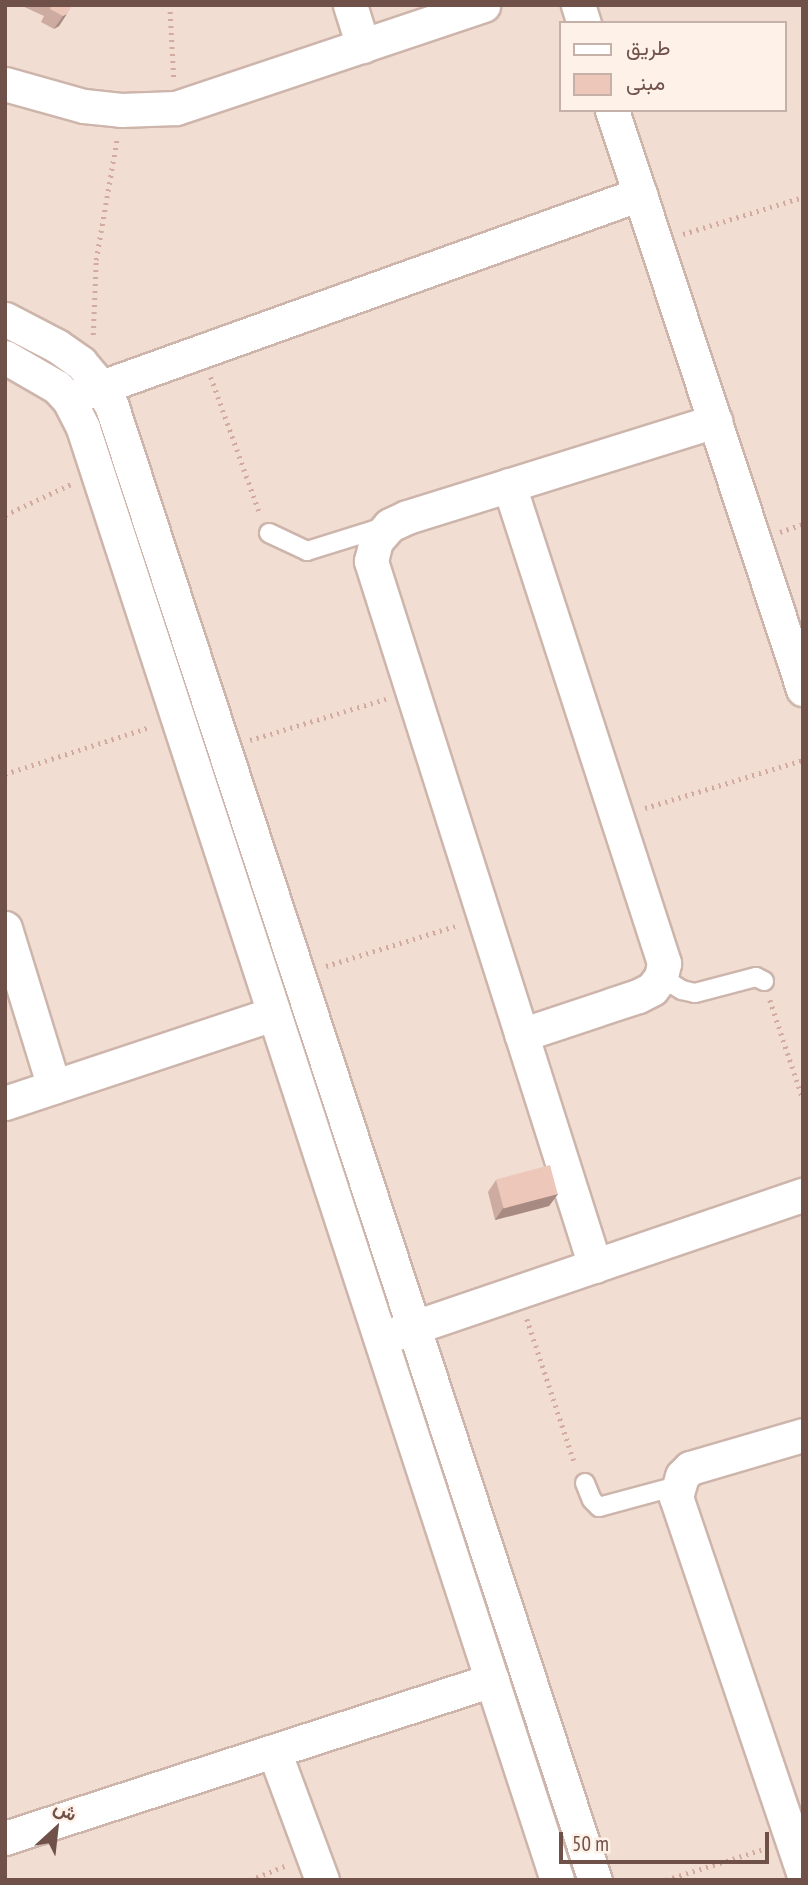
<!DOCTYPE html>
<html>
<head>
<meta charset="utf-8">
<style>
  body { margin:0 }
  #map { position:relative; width:808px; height:1885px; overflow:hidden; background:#faede2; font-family:"PT Sans Narrow",Vazirmatn,sans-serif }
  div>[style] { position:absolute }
  .residential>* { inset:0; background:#f1ddd1 }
  .path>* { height:4.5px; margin-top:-2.25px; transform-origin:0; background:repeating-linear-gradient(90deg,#d2aa9f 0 2px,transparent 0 7px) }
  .roads { filter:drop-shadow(2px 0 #cdb5ac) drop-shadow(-2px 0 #cdb5ac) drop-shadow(0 2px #cdb5ac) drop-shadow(0 -2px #cdb5ac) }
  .service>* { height:18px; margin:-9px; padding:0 9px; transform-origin:9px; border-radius:9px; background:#fff }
  .minor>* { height:33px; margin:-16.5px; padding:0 16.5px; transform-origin:16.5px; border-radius:16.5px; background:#fff }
  .wall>* { inset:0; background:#cdaba1 }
  .shaded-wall>* { inset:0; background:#a78b83 }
  .building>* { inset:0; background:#eec7bb; transform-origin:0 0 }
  span { translate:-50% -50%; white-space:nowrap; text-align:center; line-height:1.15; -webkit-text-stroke:5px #fef1e7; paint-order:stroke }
  .frame { position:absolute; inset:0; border:7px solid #70514a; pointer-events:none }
  .legend { position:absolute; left:559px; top:21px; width:228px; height:91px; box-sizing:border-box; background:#fef1e7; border:2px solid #c5b1a8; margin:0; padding:9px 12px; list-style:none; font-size:21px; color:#70514a }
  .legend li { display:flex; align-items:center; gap:14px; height:35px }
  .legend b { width:35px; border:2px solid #c5b1a8 }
  .north { position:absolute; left:21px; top:1794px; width:70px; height:70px; -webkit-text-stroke:5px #fef1e7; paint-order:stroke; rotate:27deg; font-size:19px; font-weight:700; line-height:28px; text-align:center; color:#70514a }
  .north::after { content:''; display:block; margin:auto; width:24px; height:32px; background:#70514a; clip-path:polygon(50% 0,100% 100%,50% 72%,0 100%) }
  .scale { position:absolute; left:559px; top:1832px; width:210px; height:32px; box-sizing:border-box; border:4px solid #70514a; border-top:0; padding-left:9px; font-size:21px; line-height:24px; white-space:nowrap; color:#70514a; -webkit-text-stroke:5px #fef1e7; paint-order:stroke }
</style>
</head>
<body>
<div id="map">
  <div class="residential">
    <div style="clip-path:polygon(evenodd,5px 5px,803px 5px,803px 1880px,5px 1880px,5px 5px,561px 23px,785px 23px,785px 110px,561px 110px,561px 23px)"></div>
  </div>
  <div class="path">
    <div style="left:170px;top:5px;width:73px;rotate:86.9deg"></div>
    <div style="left:683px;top:234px;width:126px;rotate:-17.1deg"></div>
    <div style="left:93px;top:335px;width:75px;rotate:-87.7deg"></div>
    <div style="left:96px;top:260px;width:123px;rotate:-80.2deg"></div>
    <div style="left:211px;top:377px;width:145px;rotate:70.3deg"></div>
    <div style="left:5px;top:515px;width:73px;rotate:-25.2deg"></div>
    <div style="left:780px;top:532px;width:24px;rotate:-19deg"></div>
    <div style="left:250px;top:740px;width:142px;rotate:-16.8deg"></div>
    <div style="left:5px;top:774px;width:152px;rotate:-18deg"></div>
    <div style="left:645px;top:808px;width:165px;rotate:-16.9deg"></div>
    <div style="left:326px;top:966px;width:135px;rotate:-17.2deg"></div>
    <div style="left:770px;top:1000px;width:104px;rotate:71.6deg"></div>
    <div style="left:527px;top:1319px;width:153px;rotate:71.7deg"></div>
    <div style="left:250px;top:1880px;width:38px;rotate:-22deg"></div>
    <div style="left:666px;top:1880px;width:103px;rotate:-17.6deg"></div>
  </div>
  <div class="roads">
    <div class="service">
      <div style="left:269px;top:533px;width:42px;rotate:25.3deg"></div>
      <div style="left:307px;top:551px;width:81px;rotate:-17.3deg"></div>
      <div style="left:661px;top:977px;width:25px;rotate:32deg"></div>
      <div style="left:682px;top:990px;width:13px;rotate:13deg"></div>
      <div style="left:695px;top:993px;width:63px;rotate:-14.7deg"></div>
      <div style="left:756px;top:977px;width:9px;rotate:27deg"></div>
      <div style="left:585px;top:1483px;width:18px;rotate:68deg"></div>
      <div style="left:592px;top:1500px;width:10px;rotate:45deg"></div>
      <div style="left:599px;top:1507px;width:81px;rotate:-15.1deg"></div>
    </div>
    <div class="minor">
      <div style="left:350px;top:5px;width:43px;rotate:72.4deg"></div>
      <div style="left:578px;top:5px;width:19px;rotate:72deg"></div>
      <div style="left:5px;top:84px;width:82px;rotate:15.6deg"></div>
      <div style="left:84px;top:106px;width:37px;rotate:6deg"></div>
      <div style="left:121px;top:110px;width:55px;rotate:-2.1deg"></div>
      <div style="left:176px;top:108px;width:324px;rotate:-18.5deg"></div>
      <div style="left:612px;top:110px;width:610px;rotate:71.74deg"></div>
      <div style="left:5px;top:319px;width:59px;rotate:27.4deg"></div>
      <div style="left:57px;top:346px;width:29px;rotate:35deg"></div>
      <div style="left:81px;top:363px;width:30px;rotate:50deg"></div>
      <div style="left:100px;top:386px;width:24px;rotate:60deg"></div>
      <div style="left:112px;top:407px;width:1550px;rotate:71.85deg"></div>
      <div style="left:5px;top:357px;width:60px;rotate:30deg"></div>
      <div style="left:57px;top:387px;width:18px;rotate:47deg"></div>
      <div style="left:69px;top:400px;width:31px;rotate:63deg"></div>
      <div style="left:83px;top:428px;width:1527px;rotate:71.92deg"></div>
      <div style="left:82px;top:394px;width:593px;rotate:-19.72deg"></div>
      <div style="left:509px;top:485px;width:503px;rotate:72.03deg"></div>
      <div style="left:664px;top:963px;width:14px;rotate:102deg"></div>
      <div style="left:661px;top:977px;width:15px;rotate:127deg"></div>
      <div style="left:652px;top:989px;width:16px;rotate:153deg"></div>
      <div style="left:638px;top:996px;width:123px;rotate:161.6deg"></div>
      <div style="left:5px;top:928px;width:166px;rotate:72.9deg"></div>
      <div style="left:5px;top:1103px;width:282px;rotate:-18.4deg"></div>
      <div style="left:595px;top:1266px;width:740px;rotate:-107.63deg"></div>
      <div style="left:371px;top:561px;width:21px;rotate:-76deg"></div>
      <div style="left:376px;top:541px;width:21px;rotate:-49deg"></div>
      <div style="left:390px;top:525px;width:19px;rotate:-25deg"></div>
      <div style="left:407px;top:517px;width:323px;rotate:-17.3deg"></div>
      <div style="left:394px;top:1334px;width:432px;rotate:-18.8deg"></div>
      <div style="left:803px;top:1435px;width:118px;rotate:163.7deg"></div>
      <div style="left:690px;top:1468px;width:11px;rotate:135deg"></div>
      <div style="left:682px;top:1476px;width:22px;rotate:106deg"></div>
      <div style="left:676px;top:1497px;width:396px;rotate:71.3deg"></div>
      <div style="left:274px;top:1751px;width:138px;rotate:69.6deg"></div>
      <div style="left:5px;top:1838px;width:512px;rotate:-17.97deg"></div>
    </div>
  </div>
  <div class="wall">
    <div style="clip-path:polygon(20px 5px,72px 5px,59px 26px,54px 29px,41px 22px,44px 16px)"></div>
    <div style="clip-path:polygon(496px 1180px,558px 1194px,549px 1206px,495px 1220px,488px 1192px)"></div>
  </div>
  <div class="shaded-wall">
    <div style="clip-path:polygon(67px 14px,59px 26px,54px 29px,63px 16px)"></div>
    <div style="clip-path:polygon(558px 1194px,549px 1206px,495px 1220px,504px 1207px)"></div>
  </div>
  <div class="building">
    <div style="clip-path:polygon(52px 5px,72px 5px,67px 14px,63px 16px,50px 9px)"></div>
    <div style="left:550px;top:1165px;width:30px;height:56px;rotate:75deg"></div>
  </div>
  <div class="frame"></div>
  <ul class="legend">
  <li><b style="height:9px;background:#fff"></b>طريق</li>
  <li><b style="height:19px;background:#eec7bb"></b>مبنى</li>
  </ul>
  <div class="north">ش</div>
  <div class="scale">50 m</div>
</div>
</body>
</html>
